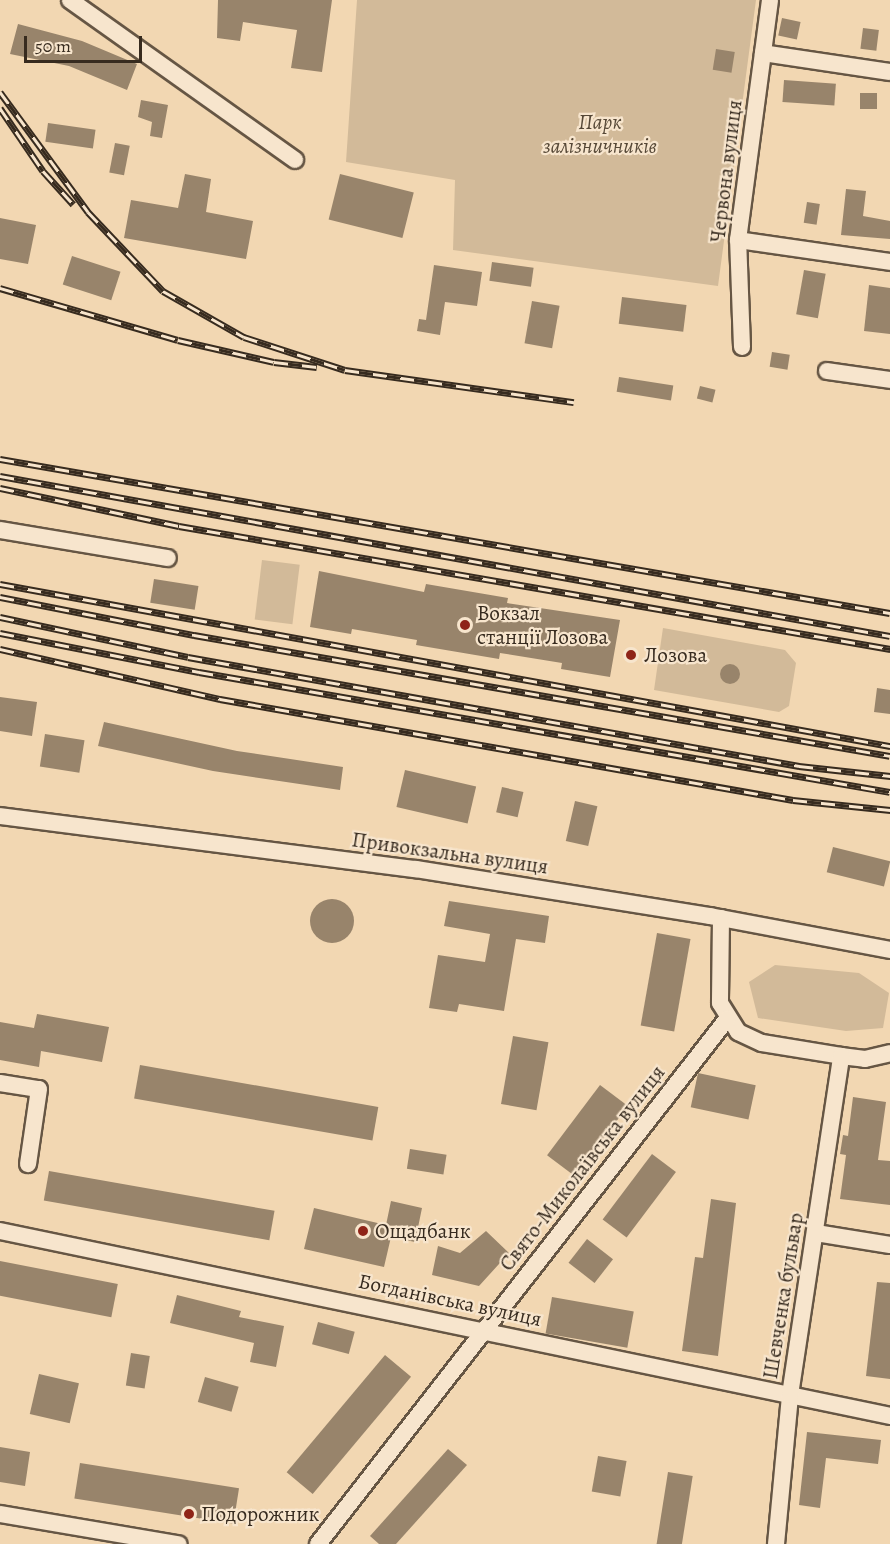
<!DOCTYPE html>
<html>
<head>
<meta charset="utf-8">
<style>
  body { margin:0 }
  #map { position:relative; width:890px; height:1544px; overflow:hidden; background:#f2d7b2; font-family:Alegreya,serif }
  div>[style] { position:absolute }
  .green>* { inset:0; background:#d2ba99; transform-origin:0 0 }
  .building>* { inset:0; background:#98846b; transform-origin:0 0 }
  .round { border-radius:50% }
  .roads { filter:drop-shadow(2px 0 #665644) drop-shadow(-2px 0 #665644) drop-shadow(0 2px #665644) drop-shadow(0 -2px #665644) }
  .minor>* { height:16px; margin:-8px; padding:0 8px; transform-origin:8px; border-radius:8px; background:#f7e5cd }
  .rail>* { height:7px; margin-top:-3.5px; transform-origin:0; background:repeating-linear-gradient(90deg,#f7e5cd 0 14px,#372b1f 0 28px); box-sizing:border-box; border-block:2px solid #372b1f }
  .dots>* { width:16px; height:16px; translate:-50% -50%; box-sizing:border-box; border:3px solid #f7e5cd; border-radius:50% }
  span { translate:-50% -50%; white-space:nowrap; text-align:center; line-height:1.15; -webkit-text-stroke:4.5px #f7e5cd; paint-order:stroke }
  .park-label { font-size:21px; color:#564837; font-style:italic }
  .street-label { font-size:21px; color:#372b1f }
  .poi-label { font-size:21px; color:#372b1f }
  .left { translate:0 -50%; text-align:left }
  .scale { position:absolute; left:24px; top:36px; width:118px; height:27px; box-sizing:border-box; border:3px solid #372b1f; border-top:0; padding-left:8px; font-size:18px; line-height:21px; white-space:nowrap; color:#372b1f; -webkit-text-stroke:4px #f7e5cd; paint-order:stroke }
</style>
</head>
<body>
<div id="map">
  <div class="green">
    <div style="clip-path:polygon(357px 0,756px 0,718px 286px,453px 250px,455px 180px,346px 162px)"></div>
    <div style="left:262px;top:560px;width:38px;height:60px;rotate:7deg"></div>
    <div style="clip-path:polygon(663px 628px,785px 650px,796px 663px,789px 706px,779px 712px,654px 690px)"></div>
    <div style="clip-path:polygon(775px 965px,859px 973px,889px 993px,883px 1028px,846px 1031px,758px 1018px,749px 982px)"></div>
  </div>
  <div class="building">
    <div style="clip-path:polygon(218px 0,332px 0,322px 72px,291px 68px,297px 30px,243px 22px,240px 41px,217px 38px)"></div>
    <div style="left:782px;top:18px;width:19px;height:18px;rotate:12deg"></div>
    <div style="clip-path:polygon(18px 24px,82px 41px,137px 64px,127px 90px,69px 66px,10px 54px)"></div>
    <div style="left:863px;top:28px;width:16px;height:21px;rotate:7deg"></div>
    <div style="left:716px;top:49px;width:19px;height:21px;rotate:9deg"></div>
    <div style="left:784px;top:80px;width:52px;height:22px;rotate:4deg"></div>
    <div style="left:860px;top:93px;width:17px;height:16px"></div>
    <div style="clip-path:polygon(141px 100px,168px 105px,162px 138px,150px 136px,152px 122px,138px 117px)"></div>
    <div style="left:48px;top:123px;width:48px;height:19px;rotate:8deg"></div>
    <div style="left:115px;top:143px;width:15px;height:30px;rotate:11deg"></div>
    <div style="clip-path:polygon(185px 174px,211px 179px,206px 212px,253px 221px,246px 259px,124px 238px,131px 200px,178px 208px)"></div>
    <div style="left:340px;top:174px;width:76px;height:47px;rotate:14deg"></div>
    <div style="clip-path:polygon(846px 189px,866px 191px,863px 216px,890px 221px,890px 239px,841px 235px)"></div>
    <div style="left:807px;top:202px;width:13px;height:21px;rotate:9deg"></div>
    <div style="clip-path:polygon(0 218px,36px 225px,28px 264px,0 259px)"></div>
    <div style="left:72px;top:256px;width:51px;height:30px;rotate:18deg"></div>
    <div style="left:492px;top:262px;width:42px;height:19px;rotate:8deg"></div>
    <div style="clip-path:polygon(434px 265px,482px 272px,477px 306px,445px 302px,440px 335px,417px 331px,419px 319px,426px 320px)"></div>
    <div style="left:804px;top:270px;width:22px;height:45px;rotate:10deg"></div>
    <div style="clip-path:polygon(869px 285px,890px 288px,890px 334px,864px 331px)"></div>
    <div style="left:622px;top:297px;width:65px;height:27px;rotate:7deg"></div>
    <div style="left:532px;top:301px;width:28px;height:43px;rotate:10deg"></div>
    <div style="left:772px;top:352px;width:18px;height:15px;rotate:9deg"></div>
    <div style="left:619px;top:377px;width:55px;height:15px;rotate:9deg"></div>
    <div style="left:700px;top:386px;width:16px;height:13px;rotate:14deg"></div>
    <div style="clip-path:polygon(319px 571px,424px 592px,426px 584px,508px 598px,507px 603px,620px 620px,610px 677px,561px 669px,562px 663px,500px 653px,499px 659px,416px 645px,417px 640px,352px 629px,351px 634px,310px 627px)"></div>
    <div style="left:154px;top:579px;width:45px;height:24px;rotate:9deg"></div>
    <div class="round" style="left:720px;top:664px;width:20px;height:20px"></div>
    <div style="clip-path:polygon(877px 688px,890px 690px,890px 714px,874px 712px)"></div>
    <div style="clip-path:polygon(0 697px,37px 702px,32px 736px,0 731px)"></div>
    <div style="clip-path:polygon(104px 722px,237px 751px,343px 767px,340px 790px,213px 771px,98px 746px)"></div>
    <div style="left:45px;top:734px;width:40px;height:33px;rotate:9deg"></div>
    <div style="left:405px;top:770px;width:73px;height:38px;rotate:13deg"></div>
    <div style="left:502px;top:787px;width:22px;height:26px;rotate:13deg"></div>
    <div style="left:575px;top:801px;width:23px;height:41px;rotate:13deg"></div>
    <div style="left:833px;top:847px;width:59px;height:26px;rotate:14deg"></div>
    <div class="round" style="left:310px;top:899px;width:44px;height:44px"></div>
    <div style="clip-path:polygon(449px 901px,549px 916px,545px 943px,516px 939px,504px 1011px,459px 1004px,457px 1012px,429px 1008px,438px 955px,485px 962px,490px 934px,444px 926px)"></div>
    <div style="left:657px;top:933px;width:34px;height:94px;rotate:10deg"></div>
    <div style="clip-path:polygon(37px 1014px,109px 1027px,102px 1062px,41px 1051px,39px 1067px,0 1060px,0 1022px,34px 1028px)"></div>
    <div style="left:513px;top:1036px;width:36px;height:69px;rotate:10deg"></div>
    <div style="left:140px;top:1065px;width:242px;height:34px;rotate:10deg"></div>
    <div style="left:698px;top:1073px;width:59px;height:35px;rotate:12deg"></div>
    <div style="left:600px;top:1085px;width:35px;height:88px;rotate:37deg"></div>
    <div style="clip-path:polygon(853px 1097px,886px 1102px,878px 1160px,890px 1161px,890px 1205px,840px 1199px,846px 1155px,840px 1154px,843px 1135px,848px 1136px)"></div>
    <div style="left:410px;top:1149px;width:37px;height:20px;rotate:9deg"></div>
    <div style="left:652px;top:1154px;width:30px;height:82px;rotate:37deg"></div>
    <div style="left:49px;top:1171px;width:229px;height:30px;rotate:10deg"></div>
    <div style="clip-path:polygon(711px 1199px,736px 1203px,718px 1356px,682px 1351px,695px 1257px,703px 1258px)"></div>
    <div style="clip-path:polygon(391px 1201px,422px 1208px,415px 1242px,391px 1237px,384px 1267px,304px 1249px,314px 1208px,386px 1225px)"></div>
    <div style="clip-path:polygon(486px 1231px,509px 1253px,479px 1286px,432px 1275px,438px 1246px,460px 1253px)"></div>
    <div style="left:587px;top:1239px;width:33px;height:30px;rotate:38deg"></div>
    <div style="left:0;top:1261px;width:120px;height:34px;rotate:11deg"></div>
    <div style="clip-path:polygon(877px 1282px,890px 1283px,890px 1379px,866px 1376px)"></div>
    <div style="clip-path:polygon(177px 1295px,241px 1311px,239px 1317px,284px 1326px,276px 1367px,250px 1362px,254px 1343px,170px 1323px)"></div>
    <div style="left:552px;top:1297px;width:83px;height:37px;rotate:10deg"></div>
    <div style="left:318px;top:1322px;width:38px;height:23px;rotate:15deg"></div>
    <div style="left:131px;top:1353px;width:19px;height:33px;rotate:9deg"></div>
    <div style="left:385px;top:1355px;width:34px;height:153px;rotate:40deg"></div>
    <div style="left:39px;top:1374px;width:41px;height:41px;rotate:13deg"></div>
    <div style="left:205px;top:1377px;width:35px;height:26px;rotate:16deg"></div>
    <div style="clip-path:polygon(807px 1432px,881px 1440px,878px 1464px,826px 1458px,820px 1508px,799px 1505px)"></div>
    <div style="clip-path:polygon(0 1447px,30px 1452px,25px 1486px,0 1482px)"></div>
    <div style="clip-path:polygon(448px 1449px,467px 1465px,396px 1544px,379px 1544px,370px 1536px)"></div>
    <div style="left:598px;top:1456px;width:29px;height:36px;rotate:10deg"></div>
    <div style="left:80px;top:1463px;width:161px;height:36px;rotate:9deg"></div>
    <div style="left:668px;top:1472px;width:25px;height:73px;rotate:9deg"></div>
  </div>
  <div class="roads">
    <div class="minor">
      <div style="left:70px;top:0;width:276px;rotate:35.4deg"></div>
      <div style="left:763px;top:53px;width:128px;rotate:8.5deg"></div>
      <div style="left:738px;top:240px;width:154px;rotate:8.2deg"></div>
      <div style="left:742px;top:347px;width:107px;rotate:-92.1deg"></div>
      <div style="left:738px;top:240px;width:242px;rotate:-82.4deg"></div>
      <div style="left:827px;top:371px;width:64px;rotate:8.1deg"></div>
      <div style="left:0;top:530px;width:170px;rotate:9.5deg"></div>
      <div style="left:0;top:816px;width:419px;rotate:7.3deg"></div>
      <div style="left:416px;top:869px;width:298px;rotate:9.1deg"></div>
      <div style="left:710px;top:916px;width:183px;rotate:10.7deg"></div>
      <div style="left:721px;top:918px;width:85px;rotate:90.7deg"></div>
      <div style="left:720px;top:1003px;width:34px;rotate:58deg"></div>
      <div style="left:738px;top:1032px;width:26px;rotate:25deg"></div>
      <div style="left:762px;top:1043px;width:80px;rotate:9.3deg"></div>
      <div style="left:841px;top:1056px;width:24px;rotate:7deg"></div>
      <div style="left:865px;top:1059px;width:26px;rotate:-13deg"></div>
      <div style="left:0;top:1083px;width:39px;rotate:9deg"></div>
      <div style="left:39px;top:1089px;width:76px;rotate:98.3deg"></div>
      <div style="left:0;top:1231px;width:909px;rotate:11.74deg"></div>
      <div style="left:816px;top:1233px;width:75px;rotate:9.2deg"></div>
      <div style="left:0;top:1514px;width:181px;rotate:9.6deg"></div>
      <div style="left:318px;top:1544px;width:666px;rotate:-52.08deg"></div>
      <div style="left:776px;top:1544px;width:150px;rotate:-84.6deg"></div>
      <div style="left:790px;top:1395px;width:343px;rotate:-81.4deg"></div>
    </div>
  </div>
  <div class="rail">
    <div style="left:0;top:92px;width:149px;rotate:53.7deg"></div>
    <div style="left:88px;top:212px;width:109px;rotate:46.5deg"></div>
    <div style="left:163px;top:291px;width:93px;rotate:29.6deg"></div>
    <div style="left:244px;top:337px;width:106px;rotate:18.1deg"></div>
    <div style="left:345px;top:370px;width:231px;rotate:8deg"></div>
    <div style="left:0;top:108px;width:76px;rotate:55.7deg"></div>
    <div style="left:43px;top:171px;width:45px;rotate:47.7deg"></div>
    <div style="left:0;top:288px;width:185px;rotate:16.3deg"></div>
    <div style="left:178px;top:340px;width:98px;rotate:12.9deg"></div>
    <div style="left:274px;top:362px;width:43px;rotate:6.6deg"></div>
    <div style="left:0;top:459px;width:903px;rotate:9.82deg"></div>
    <div style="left:0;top:476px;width:904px;rotate:10.19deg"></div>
    <div style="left:0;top:488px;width:183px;rotate:12deg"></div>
    <div style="left:179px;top:526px;width:722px;rotate:9.81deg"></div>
    <div style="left:0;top:584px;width:905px;rotate:10.32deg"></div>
    <div style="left:0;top:597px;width:198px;rotate:11.1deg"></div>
    <div style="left:194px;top:635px;width:706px;rotate:9.86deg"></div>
    <div style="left:0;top:617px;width:192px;rotate:12deg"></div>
    <div style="left:188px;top:657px;width:621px;rotate:10.11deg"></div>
    <div style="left:799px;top:766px;width:92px;rotate:6.3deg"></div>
    <div style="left:0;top:633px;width:203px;rotate:11.1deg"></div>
    <div style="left:199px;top:672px;width:701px;rotate:9.85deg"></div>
    <div style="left:0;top:649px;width:226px;rotate:12.8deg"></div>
    <div style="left:220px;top:699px;width:582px;rotate:10deg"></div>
    <div style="left:793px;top:800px;width:98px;rotate:5.9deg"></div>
  </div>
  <div class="dots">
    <div style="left:465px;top:625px;background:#8f2418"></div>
    <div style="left:631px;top:655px;background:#8f2418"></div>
    <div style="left:363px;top:1231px;background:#8f2418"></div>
    <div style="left:189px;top:1514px;background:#8f2418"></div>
  </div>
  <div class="park-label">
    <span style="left:600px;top:134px">Парк<br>залізничників</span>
  </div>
  <div class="street-label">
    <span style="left:726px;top:171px;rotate:-83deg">Червона вулиця</span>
    <span style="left:450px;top:853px;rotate:8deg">Привокзальна вулиця</span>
    <span style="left:582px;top:1168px;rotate:-52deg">Свято-Миколаївська вулиця</span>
    <span style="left:783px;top:1296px;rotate:-81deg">Шевченка бульвар</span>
    <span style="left:450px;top:1300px;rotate:12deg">Богданівська вулиця</span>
  </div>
  <div class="poi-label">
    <span class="left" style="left:477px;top:625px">Вокзал<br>станції Лозова</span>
    <span class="left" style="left:644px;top:655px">Лозова</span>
    <span class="left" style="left:375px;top:1231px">Ощадбанк</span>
    <span class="left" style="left:201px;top:1514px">Подорожник</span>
  </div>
  <div class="scale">50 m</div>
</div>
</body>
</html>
